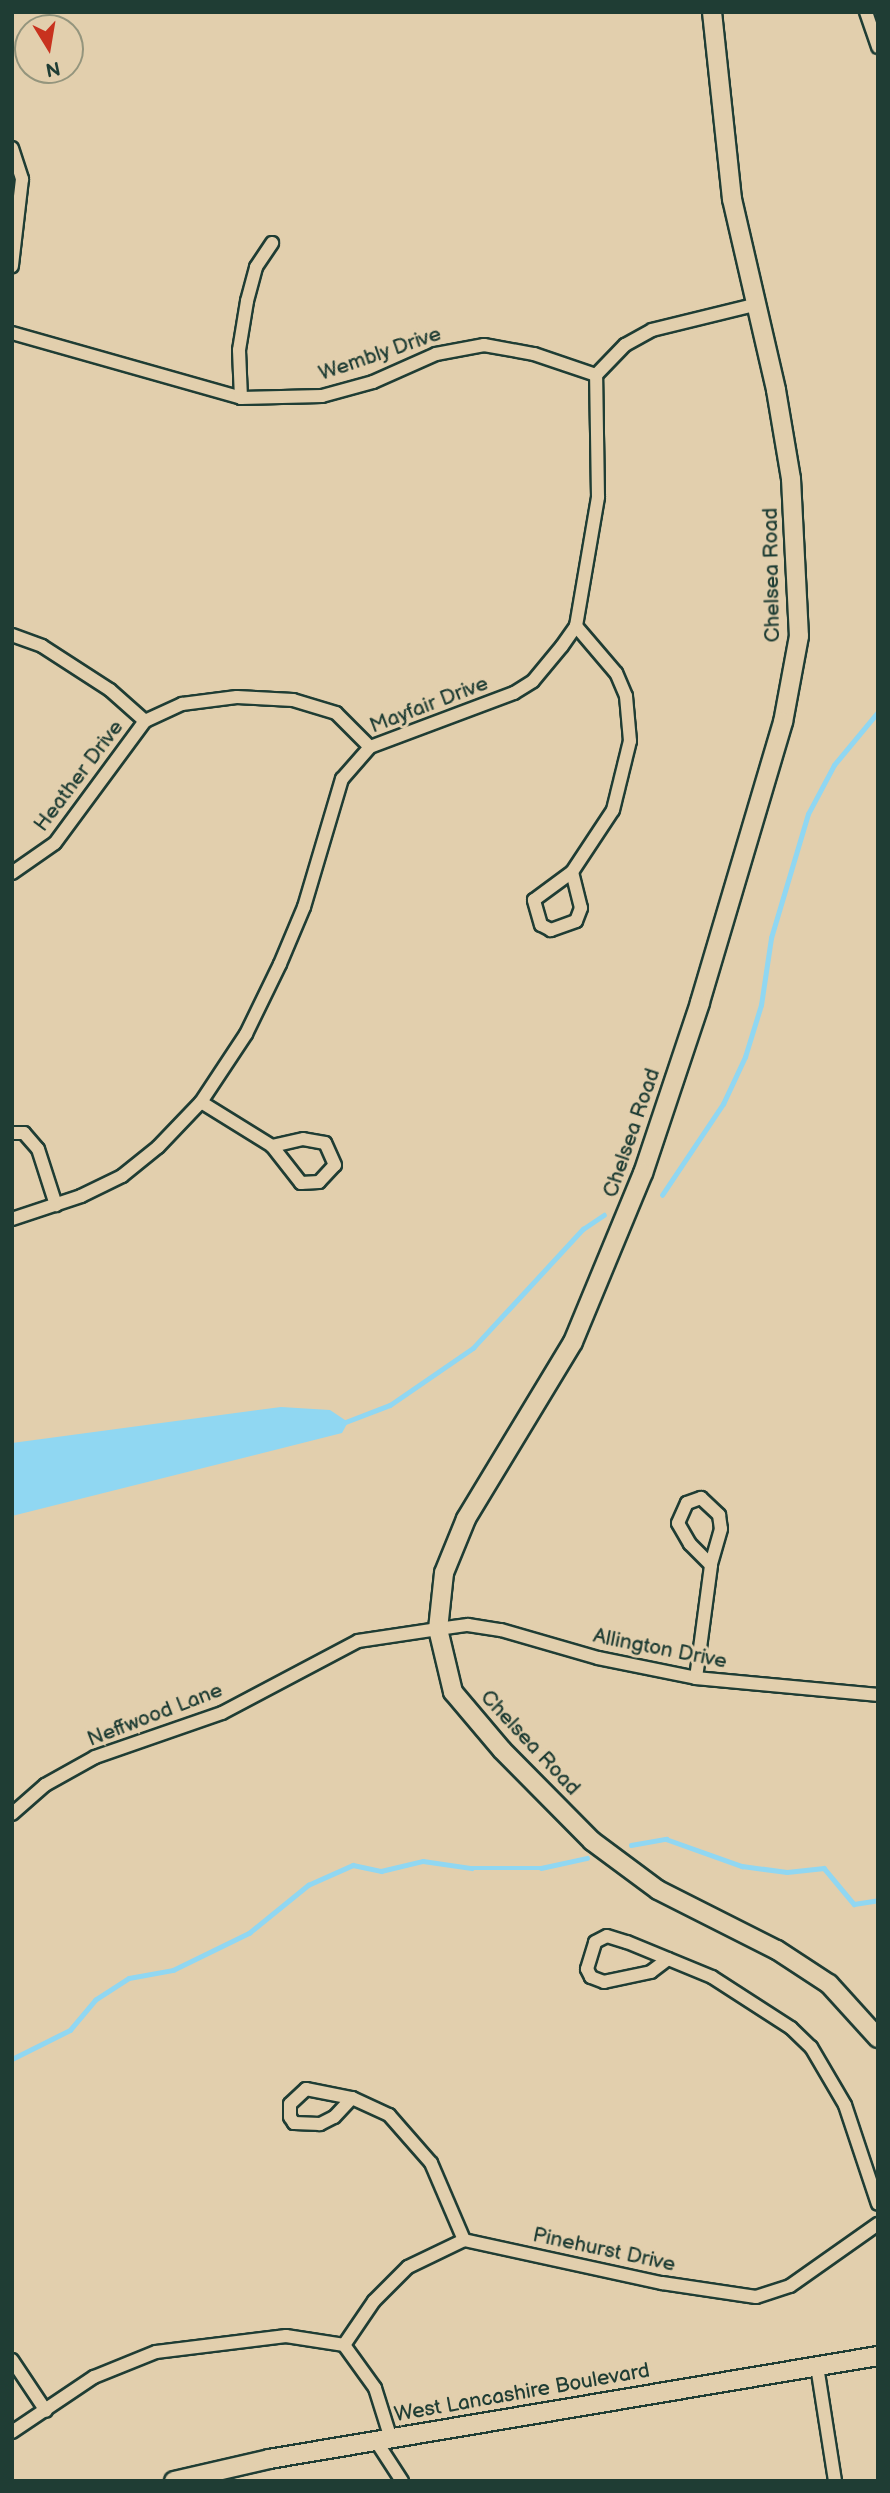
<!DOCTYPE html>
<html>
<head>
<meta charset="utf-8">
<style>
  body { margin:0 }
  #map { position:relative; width:890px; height:2493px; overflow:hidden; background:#e2cfad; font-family:"Balsamiq Sans",sans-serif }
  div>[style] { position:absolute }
  .water>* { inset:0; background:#90d7f2 }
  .stream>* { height:4.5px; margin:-2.25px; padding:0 2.25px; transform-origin:2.25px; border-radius:2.25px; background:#90d7f2 }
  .roads { filter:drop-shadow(2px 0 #1f3d34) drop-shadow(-2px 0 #1f3d34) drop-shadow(0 2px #1f3d34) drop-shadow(0 -2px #1f3d34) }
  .street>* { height:12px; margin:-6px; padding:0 6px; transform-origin:6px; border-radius:6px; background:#e2cfad }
  .secondary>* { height:18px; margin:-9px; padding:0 9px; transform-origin:9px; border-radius:9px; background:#e2cfad }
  span { translate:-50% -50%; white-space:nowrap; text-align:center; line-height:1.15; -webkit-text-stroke:6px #e2cfad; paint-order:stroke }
  .street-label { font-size:21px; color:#1f3d34 }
  .frame { position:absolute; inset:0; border:14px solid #1f3d34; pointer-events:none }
  .north { position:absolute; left:14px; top:14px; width:70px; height:70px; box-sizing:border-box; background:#e2cfad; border:2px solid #94957d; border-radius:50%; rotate:169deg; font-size:19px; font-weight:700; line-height:28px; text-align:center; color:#1f3d34 }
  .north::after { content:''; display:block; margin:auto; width:24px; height:32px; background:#c8321e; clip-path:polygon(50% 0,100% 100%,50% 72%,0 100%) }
</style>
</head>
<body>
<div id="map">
  <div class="water">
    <div style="clip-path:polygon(281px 1407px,330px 1410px,348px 1422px,342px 1433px,12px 1516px,12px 1443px)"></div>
  </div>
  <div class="stream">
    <div style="left:662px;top:1195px;width:110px;rotate:-56.2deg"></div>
    <div style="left:723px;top:1104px;width:52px;rotate:-64.9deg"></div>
    <div style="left:745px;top:1057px;width:54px;rotate:-72.9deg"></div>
    <div style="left:761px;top:1005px;width:68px;rotate:-81.5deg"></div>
    <div style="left:771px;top:938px;width:129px;rotate:-73.4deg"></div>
    <div style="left:808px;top:814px;width:55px;rotate:-62deg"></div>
    <div style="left:834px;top:765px;width:69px;rotate:-50.3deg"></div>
    <div style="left:343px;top:1423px;width:50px;rotate:-21deg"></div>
    <div style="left:390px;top:1405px;width:101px;rotate:-34.5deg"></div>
    <div style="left:473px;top:1348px;width:162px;rotate:-47.3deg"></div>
    <div style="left:583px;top:1229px;width:25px;rotate:-34deg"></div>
    <div style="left:631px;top:1845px;width:36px;rotate:-10deg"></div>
    <div style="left:666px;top:1839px;width:81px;rotate:19.6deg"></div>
    <div style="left:742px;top:1866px;width:45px;rotate:7.6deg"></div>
    <div style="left:787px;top:1872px;width:37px;rotate:-6deg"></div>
    <div style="left:824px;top:1868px;width:47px;rotate:50.2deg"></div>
    <div style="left:854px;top:1904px;width:24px;rotate:-9deg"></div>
    <div style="left:12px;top:2059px;width:65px;rotate:-26.6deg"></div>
    <div style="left:70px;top:2030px;width:39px;rotate:-50deg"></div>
    <div style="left:95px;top:2000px;width:40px;rotate:-32.9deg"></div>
    <div style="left:129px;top:1978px;width:45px;rotate:-10.3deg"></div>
    <div style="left:173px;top:1970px;width:85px;rotate:-26deg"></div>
    <div style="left:249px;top:1933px;width:76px;rotate:-39.1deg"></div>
    <div style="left:308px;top:1885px;width:49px;rotate:-24deg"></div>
    <div style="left:353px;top:1865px;width:29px;rotate:12deg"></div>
    <div style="left:381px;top:1871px;width:43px;rotate:-13.4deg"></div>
    <div style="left:423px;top:1861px;width:49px;rotate:8.3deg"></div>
    <div style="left:471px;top:1868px;width:70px"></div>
    <div style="left:541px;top:1868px;width:47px;rotate:-12.3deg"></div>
  </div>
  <div class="roads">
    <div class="street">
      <div style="left:866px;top:12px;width:37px;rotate:71deg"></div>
      <div style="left:12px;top:148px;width:33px;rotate:72deg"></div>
      <div style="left:22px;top:179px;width:88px;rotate:96.6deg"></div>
      <div style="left:12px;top:333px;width:238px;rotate:15.8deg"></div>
      <div style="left:241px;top:398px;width:81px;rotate:-1.4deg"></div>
      <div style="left:322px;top:396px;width:53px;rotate:-15.4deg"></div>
      <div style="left:373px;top:382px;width:69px;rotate:-24deg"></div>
      <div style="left:436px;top:354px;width:49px;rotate:-10.6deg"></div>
      <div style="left:484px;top:345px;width:51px;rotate:10.2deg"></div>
      <div style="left:534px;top:354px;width:65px;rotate:18.7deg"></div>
      <div style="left:241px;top:398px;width:48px;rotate:-92.4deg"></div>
      <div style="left:239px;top:350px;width:50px;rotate:-80.7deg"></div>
      <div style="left:247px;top:301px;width:35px;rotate:-75deg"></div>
      <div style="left:256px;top:267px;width:29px;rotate:-56deg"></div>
      <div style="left:12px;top:635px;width:32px;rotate:20deg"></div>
      <div style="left:42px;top:646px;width:81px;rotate:32.9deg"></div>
      <div style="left:110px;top:690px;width:47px;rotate:41.5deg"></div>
      <div style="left:572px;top:872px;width:37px;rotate:76deg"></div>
      <div style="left:581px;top:908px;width:14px;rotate:111deg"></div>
      <div style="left:576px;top:921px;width:27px;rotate:160deg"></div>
      <div style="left:551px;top:930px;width:11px;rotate:-153deg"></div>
      <div style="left:541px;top:925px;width:26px;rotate:-106deg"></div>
      <div style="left:534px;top:900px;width:47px;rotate:-36.4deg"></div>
      <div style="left:572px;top:872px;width:74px;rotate:-56.5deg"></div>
      <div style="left:613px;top:810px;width:71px;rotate:-76.2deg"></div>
      <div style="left:630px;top:741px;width:45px;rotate:-95.1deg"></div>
      <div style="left:626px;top:696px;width:25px;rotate:-113deg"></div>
      <div style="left:616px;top:673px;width:62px;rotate:-130.4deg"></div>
      <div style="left:12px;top:873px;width:52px;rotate:-34.9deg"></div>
      <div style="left:55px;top:843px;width:152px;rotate:-53.6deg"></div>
      <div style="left:145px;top:721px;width:41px;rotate:-24.7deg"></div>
      <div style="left:182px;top:704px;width:55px;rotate:-7.3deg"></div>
      <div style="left:237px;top:697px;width:56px;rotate:3.1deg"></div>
      <div style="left:293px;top:700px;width:45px;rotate:16.8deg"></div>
      <div style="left:336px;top:713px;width:48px;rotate:45deg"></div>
      <div style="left:201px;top:1102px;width:84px;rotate:31.8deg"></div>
      <div style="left:272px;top:1146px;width:47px;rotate:51.9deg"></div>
      <div style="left:301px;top:1183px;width:18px;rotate:-3deg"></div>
      <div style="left:319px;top:1182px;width:23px;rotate:-47deg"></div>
      <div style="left:335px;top:1165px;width:24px;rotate:-114deg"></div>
      <div style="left:325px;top:1143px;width:22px;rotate:-170deg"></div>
      <div style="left:303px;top:1139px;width:32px;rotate:167deg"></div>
      <div style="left:12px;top:1133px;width:12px"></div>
      <div style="left:24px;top:1133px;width:21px;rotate:49deg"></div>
      <div style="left:38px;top:1149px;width:59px;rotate:72.2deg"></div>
      <div style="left:12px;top:1219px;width:73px;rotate:-18.4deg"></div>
      <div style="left:81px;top:1196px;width:46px;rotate:-26deg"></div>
      <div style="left:122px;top:1176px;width:46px;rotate:-38.9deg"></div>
      <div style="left:158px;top:1147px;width:62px;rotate:-46.3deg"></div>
      <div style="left:201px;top:1102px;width:82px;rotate:-56.5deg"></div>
      <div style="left:246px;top:1034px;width:78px;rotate:-64.1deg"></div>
      <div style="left:280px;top:964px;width:62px;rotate:-67.2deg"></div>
      <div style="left:304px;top:907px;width:134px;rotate:-73.5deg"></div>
      <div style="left:342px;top:779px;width:43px;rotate:-48.8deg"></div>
      <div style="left:370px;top:747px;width:154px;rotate:-20.6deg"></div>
      <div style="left:514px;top:693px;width:22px;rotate:-32deg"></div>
      <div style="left:533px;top:681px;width:45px;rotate:-50.4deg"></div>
      <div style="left:562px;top:646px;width:24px;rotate:-55deg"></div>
      <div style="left:576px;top:626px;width:131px;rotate:-80.3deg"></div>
      <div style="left:598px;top:497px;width:122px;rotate:-90.9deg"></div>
      <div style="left:596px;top:375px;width:42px;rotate:-46deg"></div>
      <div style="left:625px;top:345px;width:31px;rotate:-29deg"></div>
      <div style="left:652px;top:330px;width:109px;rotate:-13.8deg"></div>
      <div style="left:701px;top:1498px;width:25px;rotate:43deg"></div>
      <div style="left:719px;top:1515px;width:14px;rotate:82deg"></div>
      <div style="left:721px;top:1529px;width:37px;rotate:106deg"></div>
      <div style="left:711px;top:1565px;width:30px;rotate:-135deg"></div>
      <div style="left:690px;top:1544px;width:24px;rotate:-120deg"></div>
      <div style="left:678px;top:1523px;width:22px;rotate:-66deg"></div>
      <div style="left:687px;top:1503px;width:15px;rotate:-20deg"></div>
      <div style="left:696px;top:1678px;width:114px;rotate:-82.4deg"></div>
      <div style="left:12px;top:1814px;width:44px;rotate:-41.3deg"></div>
      <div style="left:45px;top:1785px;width:57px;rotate:-29.2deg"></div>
      <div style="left:95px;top:1757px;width:134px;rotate:-19.1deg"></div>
      <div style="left:222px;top:1713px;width:154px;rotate:-27.9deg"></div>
      <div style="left:358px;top:1641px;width:81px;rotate:-8.5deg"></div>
      <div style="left:438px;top:1629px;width:30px;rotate:-8deg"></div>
      <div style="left:468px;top:1625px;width:33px;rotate:9deg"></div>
      <div style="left:501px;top:1630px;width:101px;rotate:16.1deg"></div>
      <div style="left:598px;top:1658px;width:100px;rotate:11.5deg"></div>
      <div style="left:696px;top:1678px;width:183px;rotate:5.3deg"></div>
      <div style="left:668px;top:1959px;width:21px;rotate:143deg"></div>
      <div style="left:651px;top:1972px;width:48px;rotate:168deg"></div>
      <div style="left:604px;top:1982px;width:14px;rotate:-159deg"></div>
      <div style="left:591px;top:1977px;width:9px;rotate:-117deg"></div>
      <div style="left:587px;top:1969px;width:28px;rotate:-73deg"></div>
      <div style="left:595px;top:1942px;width:13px;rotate:-27deg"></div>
      <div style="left:607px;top:1936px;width:21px;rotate:17deg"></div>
      <div style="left:627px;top:1942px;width:92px;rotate:22.4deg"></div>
      <div style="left:712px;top:1977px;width:94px;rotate:32.8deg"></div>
      <div style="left:791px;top:2028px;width:28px;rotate:44deg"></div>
      <div style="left:811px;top:2047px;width:67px;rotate:59.6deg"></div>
      <div style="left:845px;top:2105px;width:104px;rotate:71.6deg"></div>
      <div style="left:352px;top:2098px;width:26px;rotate:133deg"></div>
      <div style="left:334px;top:2117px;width:16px;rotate:153deg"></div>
      <div style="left:320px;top:2124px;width:26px;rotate:-178deg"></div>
      <div style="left:294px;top:2123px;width:7px;rotate:-124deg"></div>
      <div style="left:290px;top:2117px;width:13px;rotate:-90deg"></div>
      <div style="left:290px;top:2104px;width:22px;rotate:-43deg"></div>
      <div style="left:306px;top:2089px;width:47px;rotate:11.1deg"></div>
      <div style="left:352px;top:2098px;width:41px;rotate:24.7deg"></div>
      <div style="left:389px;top:2115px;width:64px;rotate:48.8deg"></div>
      <div style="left:431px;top:2163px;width:84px;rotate:66.8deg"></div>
      <div style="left:344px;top:2345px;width:53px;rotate:-55.7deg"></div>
      <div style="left:374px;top:2301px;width:48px;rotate:-45deg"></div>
      <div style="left:408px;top:2267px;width:62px;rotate:-25.7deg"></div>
      <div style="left:464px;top:2240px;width:203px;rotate:12.3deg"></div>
      <div style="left:662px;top:2283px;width:95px;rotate:8.5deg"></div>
      <div style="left:756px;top:2297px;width:36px;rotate:-18deg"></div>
      <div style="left:790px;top:2286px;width:108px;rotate:-35.2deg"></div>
      <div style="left:12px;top:2360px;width:61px;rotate:56.3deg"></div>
      <div style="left:817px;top:2366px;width:116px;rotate:81.1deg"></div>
      <div style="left:12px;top:2432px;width:99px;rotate:-33.9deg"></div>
      <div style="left:94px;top:2377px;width:67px;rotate:-22deg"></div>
      <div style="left:156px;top:2352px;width:131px;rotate:-7deg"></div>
      <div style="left:286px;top:2336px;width:59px;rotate:8.8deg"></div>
      <div style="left:344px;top:2345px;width:53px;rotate:54.2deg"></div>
      <div style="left:375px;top:2388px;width:53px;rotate:72.6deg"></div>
      <div style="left:376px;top:2441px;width:48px;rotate:57deg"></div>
    </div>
    <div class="secondary">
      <div style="left:712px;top:12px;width:188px;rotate:83.9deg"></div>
      <div style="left:732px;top:199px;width:196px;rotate:77deg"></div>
      <div style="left:776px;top:390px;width:90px;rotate:80.4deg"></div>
      <div style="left:791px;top:479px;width:157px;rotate:87.1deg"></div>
      <div style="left:799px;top:636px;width:87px;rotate:100.5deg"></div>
      <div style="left:783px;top:722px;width:293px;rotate:106.5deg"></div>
      <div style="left:700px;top:1003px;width:179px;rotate:108.5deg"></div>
      <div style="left:643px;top:1173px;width:183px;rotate:112.5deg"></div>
      <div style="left:573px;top:1342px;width:207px;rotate:121.2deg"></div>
      <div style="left:466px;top:1519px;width:58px;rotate:112.2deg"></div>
      <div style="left:444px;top:1573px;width:56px;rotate:96.1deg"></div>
      <div style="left:438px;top:1629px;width:65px;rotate:76.6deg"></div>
      <div style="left:453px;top:1692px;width:76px;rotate:49.8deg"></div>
      <div style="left:502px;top:1750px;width:128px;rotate:45.3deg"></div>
      <div style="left:592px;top:1841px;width:82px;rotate:36.6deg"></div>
      <div style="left:658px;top:1890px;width:133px;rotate:26.8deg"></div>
      <div style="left:777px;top:1950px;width:62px;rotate:33.2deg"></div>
      <div style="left:829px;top:1984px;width:73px;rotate:47.8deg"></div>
      <div style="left:174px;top:2481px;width:98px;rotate:-13deg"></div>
      <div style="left:269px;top:2459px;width:618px;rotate:-9.6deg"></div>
    </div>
  </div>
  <div class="street-label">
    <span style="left:380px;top:354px;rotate:-19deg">Wembly Drive</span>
    <span style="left:772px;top:575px;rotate:-91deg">Chelsea Road</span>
    <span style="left:429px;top:705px;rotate:-21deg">Mayfair Drive</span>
    <span style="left:79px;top:776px;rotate:-53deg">Heather Drive</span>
    <span style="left:632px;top:1133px;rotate:-71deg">Chelsea Road</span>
    <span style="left:660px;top:1649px;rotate:11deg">Allington Drive</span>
    <span style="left:155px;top:1715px;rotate:-21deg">Neffwood Lane</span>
    <span style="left:530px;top:1743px;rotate:47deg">Chelsea Road</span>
    <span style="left:604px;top:2250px;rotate:12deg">Pinehurst Drive</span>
    <span style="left:522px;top:2393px;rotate:-10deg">West Lancashire Boulevard</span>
  </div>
  <div class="frame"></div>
  <div class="north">N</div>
</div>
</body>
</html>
